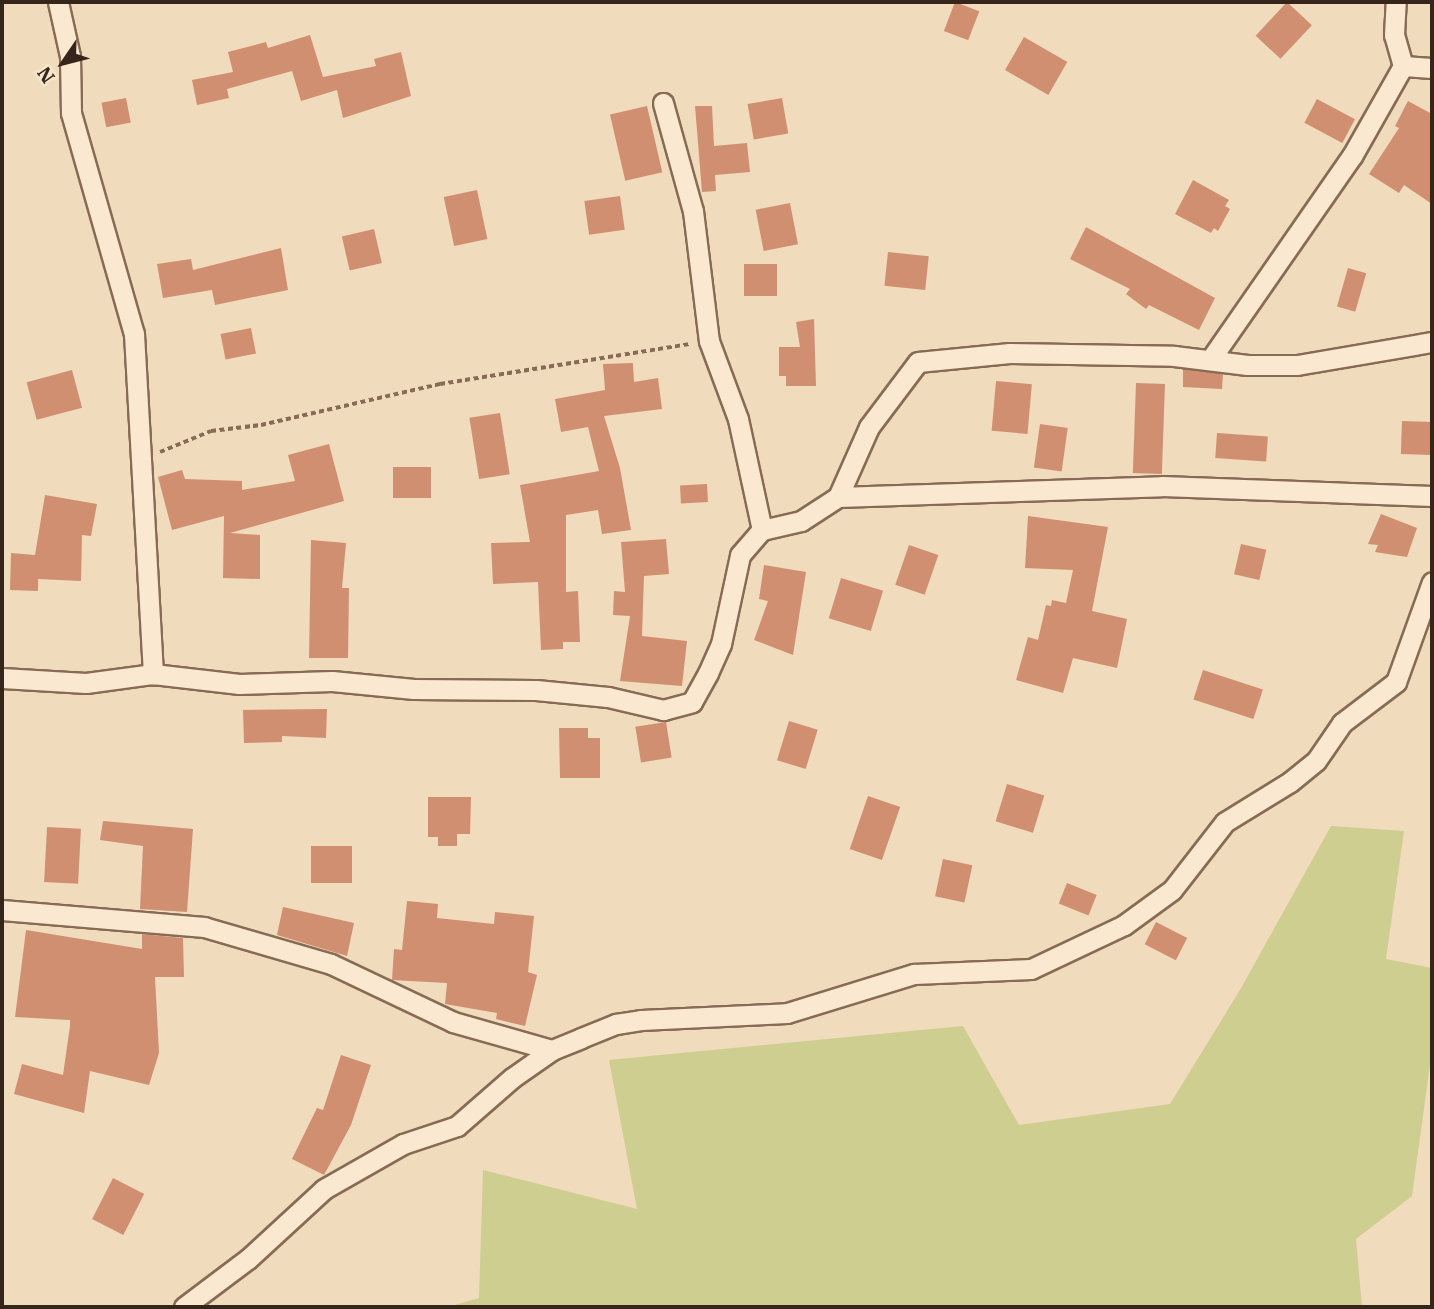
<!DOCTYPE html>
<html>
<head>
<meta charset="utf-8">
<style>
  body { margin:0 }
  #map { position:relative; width:1434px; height:1309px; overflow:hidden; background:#f0dbbc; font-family:"IBM Plex Serif",serif }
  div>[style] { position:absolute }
  .green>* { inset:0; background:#cdce90 }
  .building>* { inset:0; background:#d08f70; transform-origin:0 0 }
  .path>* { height:3.5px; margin-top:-1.75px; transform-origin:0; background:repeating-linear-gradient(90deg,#886b55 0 5px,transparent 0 8.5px) }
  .roads { filter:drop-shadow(2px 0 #886b55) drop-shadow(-2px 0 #886b55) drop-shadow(0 2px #886b55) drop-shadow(0 -2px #886b55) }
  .minor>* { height:19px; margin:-9.5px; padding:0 9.5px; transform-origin:9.5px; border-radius:9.5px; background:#fae9d0 }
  span { translate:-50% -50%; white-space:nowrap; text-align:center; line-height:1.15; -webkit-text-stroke:7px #f7e6cc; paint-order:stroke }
  .frame { position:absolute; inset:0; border:4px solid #36251b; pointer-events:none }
  .north { position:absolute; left:28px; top:28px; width:70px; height:70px; -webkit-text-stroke:5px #f7e6cc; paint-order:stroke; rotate:235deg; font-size:19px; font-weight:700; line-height:28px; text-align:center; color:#36251b }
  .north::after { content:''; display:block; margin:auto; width:24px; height:32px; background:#36251b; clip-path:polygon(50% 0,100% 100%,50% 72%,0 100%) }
</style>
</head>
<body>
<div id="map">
  <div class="green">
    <div style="clip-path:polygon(1331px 826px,1404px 831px,1386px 959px,1432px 968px,1432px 1050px,1412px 1196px,1356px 1239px,1362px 1307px,448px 1307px,479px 1298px,483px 1170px,637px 1209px,609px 1060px,963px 1026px,1019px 1125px,1170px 1104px,1240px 990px)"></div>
  </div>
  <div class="building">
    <div style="left:955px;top:2px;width:26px;height:31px;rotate:21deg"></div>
    <div style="left:1287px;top:2px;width:34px;height:46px;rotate:43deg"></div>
    <div style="clip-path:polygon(310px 35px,323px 77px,376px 66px,374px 59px,401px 52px,411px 96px,343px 118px,337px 90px,301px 101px,292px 71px,227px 89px,229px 98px,197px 105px,192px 80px,233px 72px,228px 52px,266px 42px,268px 48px)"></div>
    <div style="left:1024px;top:37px;width:50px;height:38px;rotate:30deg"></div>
    <div style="left:126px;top:98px;width:25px;height:25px;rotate:79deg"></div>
    <div style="left:782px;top:98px;width:36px;height:35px;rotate:80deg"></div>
    <div style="left:1317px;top:99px;width:43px;height:27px;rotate:28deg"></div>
    <div style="clip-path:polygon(1408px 101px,1432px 114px,1432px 204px,1404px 185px,1399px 193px,1369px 174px,1399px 128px,1395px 126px)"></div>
    <div style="left:647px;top:106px;width:68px;height:38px;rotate:77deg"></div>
    <div style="clip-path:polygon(695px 106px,712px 106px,714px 146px,747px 143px,750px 172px,715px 175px,716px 191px,702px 192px)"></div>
    <div style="clip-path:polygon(1193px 180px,1229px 200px,1225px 206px,1230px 209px,1218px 231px,1214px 228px,1211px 233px,1175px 214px)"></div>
    <div style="left:477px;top:190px;width:50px;height:34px;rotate:78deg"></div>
    <div style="left:620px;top:196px;width:34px;height:36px;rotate:82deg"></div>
    <div style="left:790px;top:203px;width:42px;height:35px;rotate:79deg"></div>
    <div style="clip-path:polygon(1086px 227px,1215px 298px,1199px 330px,1149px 305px,1146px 309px,1126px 294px,1130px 289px,1070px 259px)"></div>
    <div style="left:374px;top:229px;width:35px;height:33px;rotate:77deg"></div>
    <div style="clip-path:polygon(281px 248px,288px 290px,215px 305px,212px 290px,163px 298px,157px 264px,191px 259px,193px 270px)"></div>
    <div style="left:888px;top:252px;width:41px;height:34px;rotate:6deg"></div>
    <div style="left:744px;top:264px;width:33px;height:32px"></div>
    <div style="left:1348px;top:268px;width:19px;height:40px;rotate:16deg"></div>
    <div style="clip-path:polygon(814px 319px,816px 386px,786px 386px,786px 376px,779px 376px,779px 347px,800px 347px,796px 322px)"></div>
    <div style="left:251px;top:328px;width:26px;height:31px;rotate:79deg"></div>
    <div style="clip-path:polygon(633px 363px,634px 382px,658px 378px,662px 409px,604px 416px,620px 468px,631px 530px,602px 534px,598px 510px,566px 515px,566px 592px,578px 591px,580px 642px,563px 642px,563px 649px,541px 650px,538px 582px,493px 584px,491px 543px,530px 542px,520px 485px,599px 471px,588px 427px,561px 432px,555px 399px,605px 390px,603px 364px)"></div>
    <div style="clip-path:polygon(1183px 369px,1223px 374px,1222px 389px,1183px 387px)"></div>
    <div style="left:72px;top:370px;width:39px;height:47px;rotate:75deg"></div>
    <div style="left:996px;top:381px;width:36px;height:50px;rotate:5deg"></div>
    <div style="left:1136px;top:383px;width:29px;height:90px;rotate:2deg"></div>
    <div style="left:500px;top:413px;width:62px;height:31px;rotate:81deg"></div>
    <div style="left:1402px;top:421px;width:30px;height:33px;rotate:2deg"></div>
    <div style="left:1040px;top:424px;width:28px;height:44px;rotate:8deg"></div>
    <div style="left:1217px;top:433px;width:51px;height:25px;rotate:4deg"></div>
    <div style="clip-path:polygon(329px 444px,344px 501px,230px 533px,260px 535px,260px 579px,223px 578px,224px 516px,172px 530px,158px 477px,182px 470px,185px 479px,242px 481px,242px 490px,295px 481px,288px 455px)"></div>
    <div style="left:431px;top:467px;width:31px;height:38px;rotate:90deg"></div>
    <div style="left:707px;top:484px;width:18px;height:27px;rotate:87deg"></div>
    <div style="clip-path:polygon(45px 495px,97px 504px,91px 536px,82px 535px,81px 581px,38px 579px,38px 591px,10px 590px,11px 553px,35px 555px)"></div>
    <div style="clip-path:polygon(1381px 514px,1417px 528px,1407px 557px,1375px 552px,1378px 545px,1368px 544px)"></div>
    <div style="clip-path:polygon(1028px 516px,1108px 527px,1092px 611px,1127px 619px,1117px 668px,1073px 658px,1063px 693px,1016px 680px,1028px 637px,1038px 640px,1046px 605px,1051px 606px,1052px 600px,1066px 603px,1073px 570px,1025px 568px)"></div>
    <div style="clip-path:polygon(666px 539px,669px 574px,644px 576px,642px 636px,687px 641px,682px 686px,620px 681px,630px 616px,613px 615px,614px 591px,625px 592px,621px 542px)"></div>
    <div style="clip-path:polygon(311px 540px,346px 543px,342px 588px,349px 588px,348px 658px,309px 658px)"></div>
    <div style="left:1241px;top:544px;width:26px;height:31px;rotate:13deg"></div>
    <div style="left:909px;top:545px;width:31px;height:42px;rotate:19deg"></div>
    <div style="clip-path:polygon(764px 565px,806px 572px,793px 655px,754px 640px,768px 601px,759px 599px)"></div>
    <div style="left:841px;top:578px;width:44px;height:42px;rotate:17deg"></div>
    <div style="left:1203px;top:670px;width:63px;height:31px;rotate:18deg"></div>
    <div style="clip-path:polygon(327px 709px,326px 738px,282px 736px,282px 742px,244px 743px,243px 710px)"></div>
    <div style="left:789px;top:721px;width:30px;height:41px;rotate:17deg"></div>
    <div style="left:666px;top:722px;width:36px;height:31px;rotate:81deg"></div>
    <div style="clip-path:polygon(559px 728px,588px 728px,588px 738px,600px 738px,600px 778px,560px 778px)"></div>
    <div style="left:1007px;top:784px;width:39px;height:39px;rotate:17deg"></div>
    <div style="left:868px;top:796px;width:34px;height:56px;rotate:19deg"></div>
    <div style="clip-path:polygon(428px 797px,471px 797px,470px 834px,457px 834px,457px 846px,438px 846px,438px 837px,428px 837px)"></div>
    <div style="clip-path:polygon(103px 821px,193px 829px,187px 912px,140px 909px,143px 846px,100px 840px)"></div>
    <div style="left:47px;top:827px;width:34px;height:55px;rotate:3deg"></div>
    <div style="left:311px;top:846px;width:41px;height:37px"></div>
    <div style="left:943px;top:859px;width:30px;height:38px;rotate:12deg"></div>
    <div style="left:1067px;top:883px;width:32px;height:22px;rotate:22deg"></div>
    <div style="clip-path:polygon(407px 901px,438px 904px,437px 918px,494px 924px,495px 912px,534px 916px,528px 972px,537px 975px,525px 1026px,496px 1019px,497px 1013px,445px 1004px,447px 983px,392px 980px,394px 949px,402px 950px)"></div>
    <div style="clip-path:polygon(283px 907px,354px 923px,347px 956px,277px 935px)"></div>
    <div style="left:1156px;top:922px;width:35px;height:25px;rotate:27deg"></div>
    <div style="clip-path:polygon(26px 930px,142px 949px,142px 934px,183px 938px,184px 977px,155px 977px,159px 1053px,149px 1085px,90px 1071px,84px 1113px,14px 1094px,22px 1064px,63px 1075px,70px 1026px,70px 1020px,15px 1017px)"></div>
    <div style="clip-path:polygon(341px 1055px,371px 1065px,351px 1125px,324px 1175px,292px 1159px,317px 1108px,323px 1110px)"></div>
    <div style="left:113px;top:1178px;width:35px;height:46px;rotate:27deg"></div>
  </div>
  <div class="path">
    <div style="left:160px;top:452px;width:55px;rotate:-22.4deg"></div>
    <div style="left:211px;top:431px;width:50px;rotate:-6.8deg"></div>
    <div style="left:261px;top:425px;width:184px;rotate:-12.9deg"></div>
    <div style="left:440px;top:384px;width:252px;rotate:-9.1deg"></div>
  </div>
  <div class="roads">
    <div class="minor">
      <div style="left:58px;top:2px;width:55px;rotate:77.5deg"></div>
      <div style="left:70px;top:56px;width:57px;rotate:89deg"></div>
      <div style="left:71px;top:113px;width:230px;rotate:74.1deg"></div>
      <div style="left:134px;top:334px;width:341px;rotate:86.8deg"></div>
      <div style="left:1403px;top:66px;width:29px;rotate:4deg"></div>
      <div style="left:663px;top:103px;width:112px;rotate:74.5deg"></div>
      <div style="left:693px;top:211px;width:131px;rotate:83deg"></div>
      <div style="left:709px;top:341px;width:83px;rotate:69.6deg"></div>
      <div style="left:738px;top:419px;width:114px;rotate:77.8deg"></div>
      <div style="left:1210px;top:360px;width:249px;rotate:-55.2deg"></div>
      <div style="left:1352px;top:156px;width:103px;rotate:-60.5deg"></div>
      <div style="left:1403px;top:66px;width:32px;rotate:-106deg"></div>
      <div style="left:1394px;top:35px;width:33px;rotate:-87deg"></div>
      <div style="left:838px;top:497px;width:77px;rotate:-66.1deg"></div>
      <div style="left:869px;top:427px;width:81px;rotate:-53deg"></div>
      <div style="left:918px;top:362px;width:92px;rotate:-5.6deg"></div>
      <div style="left:1010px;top:353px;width:164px;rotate:1deg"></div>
      <div style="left:1174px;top:356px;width:74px;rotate:7deg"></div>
      <div style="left:1247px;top:365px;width:50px"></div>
      <div style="left:1297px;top:365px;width:137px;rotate:-9.7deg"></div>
      <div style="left:2px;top:678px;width:84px;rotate:3.4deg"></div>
      <div style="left:86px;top:683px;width:68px;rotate:-7.7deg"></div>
      <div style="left:153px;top:674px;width:87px;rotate:6.6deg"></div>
      <div style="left:239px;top:684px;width:93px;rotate:-1.8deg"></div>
      <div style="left:332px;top:681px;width:82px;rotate:5.6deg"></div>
      <div style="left:414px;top:689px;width:122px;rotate:0.5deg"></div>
      <div style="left:536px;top:690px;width:72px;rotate:5.6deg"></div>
      <div style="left:608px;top:697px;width:57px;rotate:13.3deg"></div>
      <div style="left:663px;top:710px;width:30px;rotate:-15deg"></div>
      <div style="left:692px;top:702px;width:33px;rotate:-61deg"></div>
      <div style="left:708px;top:673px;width:32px;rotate:-66deg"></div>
      <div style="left:721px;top:644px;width:91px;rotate:-77.9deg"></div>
      <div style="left:740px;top:555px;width:33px;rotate:-49deg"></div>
      <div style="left:762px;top:530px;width:40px;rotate:-13deg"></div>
      <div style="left:801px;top:521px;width:44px;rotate:-33deg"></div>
      <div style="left:838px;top:497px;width:324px;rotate:-1.9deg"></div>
      <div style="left:1162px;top:486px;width:270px;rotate:2.1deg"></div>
      <div style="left:2px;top:910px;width:203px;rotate:4.8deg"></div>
      <div style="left:204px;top:927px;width:132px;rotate:16.2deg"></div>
      <div style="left:331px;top:964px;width:135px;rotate:25.4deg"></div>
      <div style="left:453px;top:1022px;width:103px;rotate:15.8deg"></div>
      <div style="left:184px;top:1307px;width:80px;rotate:-36.9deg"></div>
      <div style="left:248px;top:1259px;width:103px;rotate:-42.6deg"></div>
      <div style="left:324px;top:1189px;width:91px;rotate:-29.7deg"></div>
      <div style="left:403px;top:1144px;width:57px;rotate:-18.4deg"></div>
      <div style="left:457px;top:1126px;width:73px;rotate:-41.1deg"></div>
      <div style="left:512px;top:1078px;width:49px;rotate:-35deg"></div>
      <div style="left:552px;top:1050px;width:31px;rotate:-22deg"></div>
      <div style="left:581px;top:1038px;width:38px;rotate:-22deg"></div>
      <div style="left:616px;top:1024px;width:25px;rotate:-9deg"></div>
      <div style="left:641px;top:1020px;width:146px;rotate:-2.7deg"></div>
      <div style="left:787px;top:1013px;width:133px;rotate:-17.1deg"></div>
      <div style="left:914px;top:974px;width:117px;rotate:-2.4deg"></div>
      <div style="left:1031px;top:969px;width:103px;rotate:-25.3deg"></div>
      <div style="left:1124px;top:925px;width:59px;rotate:-36.1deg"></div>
      <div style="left:1172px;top:890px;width:86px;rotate:-52.1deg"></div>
      <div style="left:1225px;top:822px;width:76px;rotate:-31.6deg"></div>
      <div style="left:1290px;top:782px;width:33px;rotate:-39deg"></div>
      <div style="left:1316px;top:761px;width:46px;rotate:-55.6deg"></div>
      <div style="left:1342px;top:723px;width:68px;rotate:-37.2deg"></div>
      <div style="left:1396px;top:682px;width:106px;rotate:-70.2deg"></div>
    </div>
  </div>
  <div class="frame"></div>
  <div class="north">N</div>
</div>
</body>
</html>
